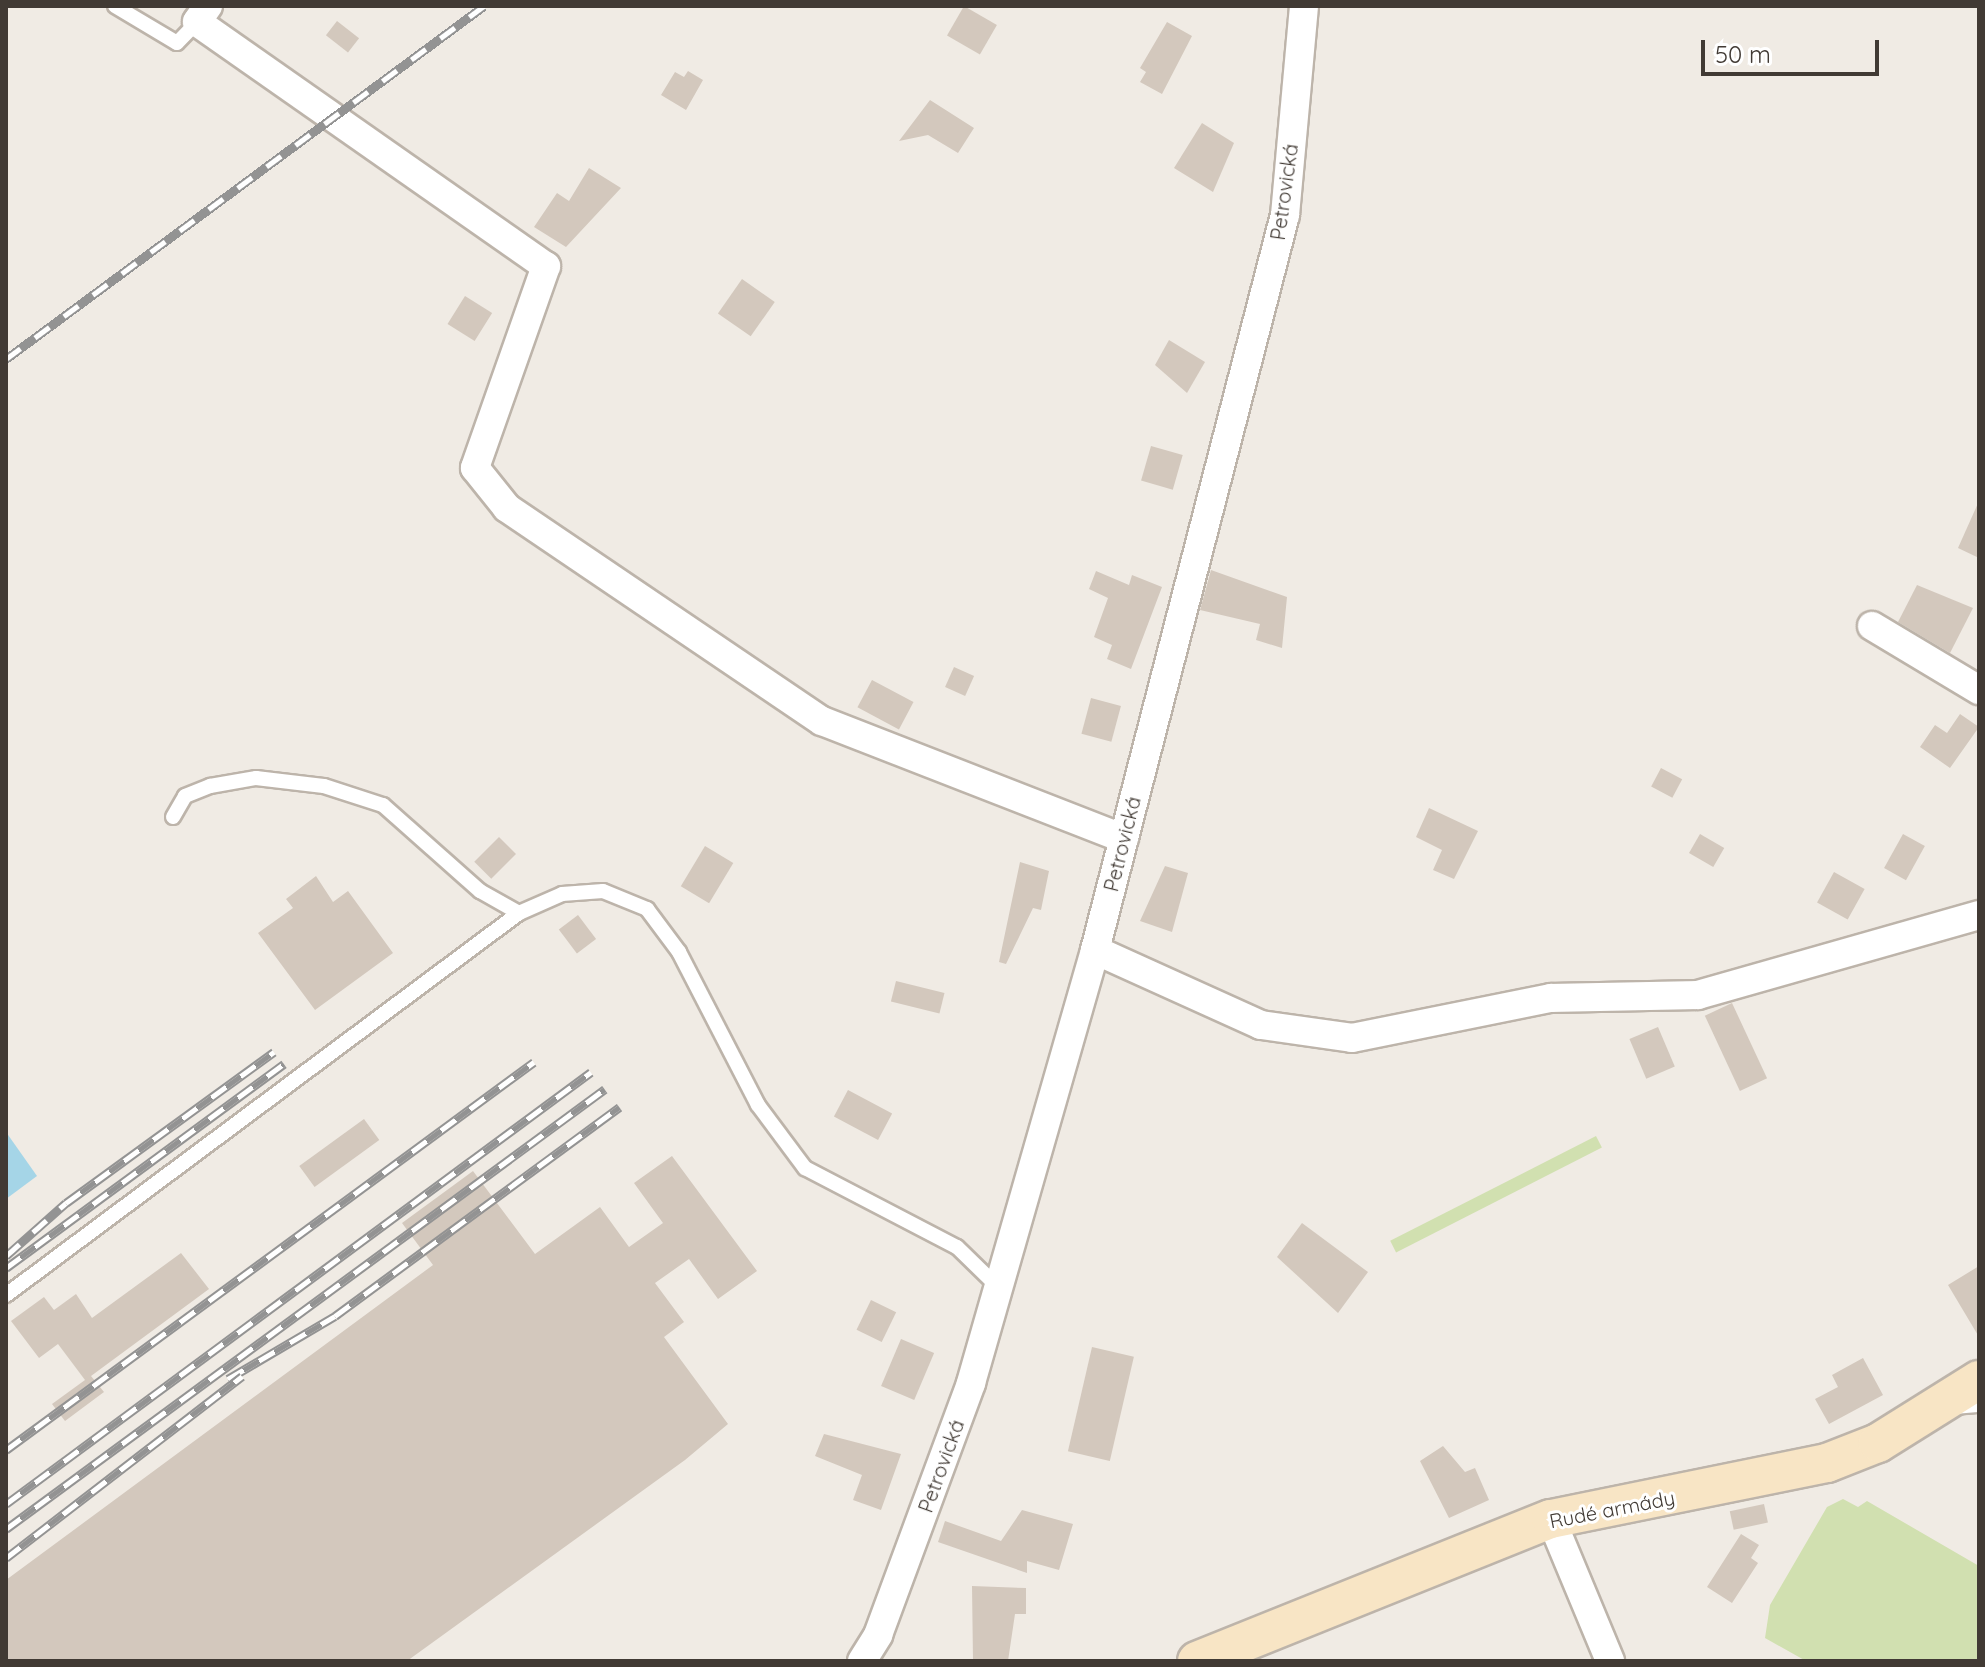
<!DOCTYPE html>
<html>
<head>
<meta charset="utf-8">
<style>
  body { margin:0 }
  #map { position:relative; width:1985px; height:1667px; overflow:hidden; background:#f0ebe4; font-family:Quicksand,sans-serif }
  div>[style] { position:absolute }
  .green>* { inset:0; background:#d1e0b0; transform-origin:0 0 }
  .water>* { inset:0; background:#a5d5e7 }
  .building>* { inset:0; background:#d3c8bd; transform-origin:0 0 }
  .roads { filter:drop-shadow(2px 0 #bdb4aa) drop-shadow(-2px 0 #bdb4aa) drop-shadow(0 2px #bdb4aa) drop-shadow(0 -2px #bdb4aa) }
  .lane>* { height:14px; margin:-7px; padding:0 7px; transform-origin:7px; border-radius:7px; background:#fff }
  .street>* { height:28px; margin:-14px; padding:0 14px; transform-origin:14px; border-radius:14px; background:#fff }
  .secondary>* { height:38px; margin:-19px; padding:0 19px; transform-origin:19px; border-radius:19px; background:#f8e5c5 }
  .rail>* { height:9px; margin-top:-4.5px; transform-origin:0; background:repeating-linear-gradient(90deg,#fff 0 18px,#939393 0 36px); box-sizing:border-box; border-block:2px solid #939393 }
  span { translate:-50% -50%; white-space:nowrap; text-align:center; line-height:1.15; -webkit-text-stroke:6px #fff; paint-order:stroke }
  .street-label { font-size:20px; color:#413a34 }
  .frame { position:absolute; inset:0; border:8px solid #413a34; pointer-events:none }
  .scale { position:absolute; left:1701px; top:40px; width:178px; height:36px; box-sizing:border-box; border:4px solid #413a34; border-top:0; padding-left:10px; font-size:24px; line-height:28px; white-space:nowrap; color:#413a34; -webkit-text-stroke:6px #fff; paint-order:stroke }
</style>
</head>
<body>
<div id="map">
  <div class="green">
    <div style="left:1596px;top:1136px;width:13px;height:231px;rotate:63deg"></div>
    <div style="clip-path:polygon(1843px 1499px,1858px 1507px,1867px 1501px,1979px 1566px,1979px 1661px,1806px 1661px,1765px 1638px,1770px 1605px,1827px 1507px)"></div>
  </div>
  <div class="water">
    <div style="clip-path:polygon(6px 1132px,37px 1176px,6px 1199px)"></div>
  </div>
  <div class="building">
    <div style="left:964px;top:6px;width:38px;height:34px;rotate:30deg"></div>
    <div style="left:337px;top:21px;width:28px;height:18px;rotate:38deg"></div>
    <div style="clip-path:polygon(1167px 22px,1192px 36px,1162px 94px,1140px 82px,1146px 72px,1140px 68px)"></div>
    <div style="clip-path:polygon(688px 71px,703px 80px,686px 110px,661px 95px,675px 72px,684px 77px)"></div>
    <div style="clip-path:polygon(930px 100px,974px 128px,958px 153px,928px 135px,899px 141px)"></div>
    <div style="clip-path:polygon(1202px 123px,1234px 143px,1213px 192px,1174px 168px)"></div>
    <div style="clip-path:polygon(589px 168px,621px 188px,566px 247px,534px 227px,557px 193px,569px 201px)"></div>
    <div style="left:742px;top:279px;width:40px;height:42px;rotate:35deg"></div>
    <div style="left:465px;top:296px;width:32px;height:33px;rotate:32deg"></div>
    <div style="clip-path:polygon(1169px 340px,1205px 362px,1187px 393px,1155px 365px)"></div>
    <div style="left:1151px;top:446px;width:33px;height:36px;rotate:16deg"></div>
    <div style="clip-path:polygon(1979px 501px,1979px 558px,1958px 548px)"></div>
    <div style="clip-path:polygon(1211px 570px,1287px 597px,1282px 648px,1256px 640px,1260px 624px,1200px 610px)"></div>
    <div style="clip-path:polygon(1096px 571px,1129px 585px,1132px 575px,1162px 587px,1131px 669px,1107px 659px,1112px 645px,1094px 637px,1108px 598px,1089px 589px)"></div>
    <div style="clip-path:polygon(1917px 585px,1973px 608px,1950px 653px,1898px 622px)"></div>
    <div style="left:954px;top:667px;width:22px;height:22px;rotate:24deg"></div>
    <div style="left:872px;top:680px;width:47px;height:31px;rotate:28deg"></div>
    <div style="left:1091px;top:698px;width:31px;height:37px;rotate:15deg"></div>
    <div style="clip-path:polygon(1960px 714px,1979px 727px,1950px 768px,1920px 747px,1935px 725px,1947px 733px)"></div>
    <div style="left:1661px;top:768px;width:24px;height:21px;rotate:28deg"></div>
    <div style="clip-path:polygon(1429px 808px,1478px 831px,1454px 879px,1433px 870px,1442px 850px,1416px 837px)"></div>
    <div style="left:1700px;top:834px;width:28px;height:22px;rotate:30deg"></div>
    <div style="left:1903px;top:834px;width:25px;height:39px;rotate:29deg"></div>
    <div style="left:499px;top:837px;width:24px;height:35px;rotate:45deg"></div>
    <div style="left:705px;top:846px;width:33px;height:47px;rotate:31deg"></div>
    <div style="clip-path:polygon(1020px 862px,1049px 871px,1041px 910px,1033px 908px,1006px 964px,999px 962px)"></div>
    <div style="clip-path:polygon(1165px 866px,1188px 873px,1172px 932px,1140px 921px)"></div>
    <div style="left:1834px;top:872px;width:35px;height:35px;rotate:29deg"></div>
    <div style="clip-path:polygon(316px 876px,333px 902px,348px 891px,393px 953px,315px 1010px,258px 933px,293px 908px,286px 899px)"></div>
    <div style="left:578px;top:915px;width:30px;height:24px;rotate:53deg"></div>
    <div style="left:896px;top:981px;width:50px;height:21px;rotate:14deg"></div>
    <div style="left:1732px;top:1003px;width:83px;height:30px;rotate:65deg"></div>
    <div style="left:1658px;top:1027px;width:43px;height:31px;rotate:67deg"></div>
    <div style="left:848px;top:1090px;width:50px;height:30px;rotate:28deg"></div>
    <div style="left:364px;top:1119px;width:26px;height:80px;rotate:54deg"></div>
    <div style="clip-path:polygon(672px 1156px,757px 1271px,718px 1299px,689px 1259px,655px 1283px,684px 1322px,664px 1337px,728px 1424px,685px 1460px,407px 1661px,6px 1661px,6px 1580px,433px 1265px,402px 1223px,473px 1171px,535px 1254px,600px 1207px,629px 1247px,663px 1223px,634px 1183px)"></div>
    <div style="clip-path:polygon(1302px 1223px,1368px 1272px,1338px 1313px,1277px 1257px)"></div>
    <div style="clip-path:polygon(181px 1253px,209px 1289px,91px 1376px,104px 1392px,65px 1421px,52px 1404px,85px 1380px,58px 1344px,39px 1358px,11px 1321px,44px 1297px,54px 1310px,76px 1294px,92px 1318px)"></div>
    <div style="clip-path:polygon(1979px 1266px,1979px 1337px,1948px 1285px)"></div>
    <div style="left:871px;top:1300px;width:28px;height:33px;rotate:26deg"></div>
    <div style="left:901px;top:1339px;width:36px;height:51px;rotate:23deg"></div>
    <div style="left:1092px;top:1347px;width:43px;height:107px;rotate:13deg"></div>
    <div style="clip-path:polygon(1863px 1358px,1883px 1395px,1829px 1424px,1815px 1399px,1838px 1387px,1832px 1375px)"></div>
    <div style="clip-path:polygon(824px 1434px,901px 1454px,881px 1510px,853px 1500px,862px 1475px,815px 1456px)"></div>
    <div style="clip-path:polygon(1443px 1446px,1465px 1472px,1475px 1468px,1489px 1500px,1449px 1518px,1420px 1461px)"></div>
    <div style="left:1764px;top:1504px;width:19px;height:35px;rotate:78deg"></div>
    <div style="clip-path:polygon(1022px 1510px,1073px 1524px,1059px 1570px,1027px 1561px,1027px 1573px,938px 1542px,945px 1521px,1001px 1541px)"></div>
    <div style="clip-path:polygon(1741px 1534px,1759px 1545px,1751px 1558px,1758px 1563px,1732px 1603px,1707px 1587px)"></div>
    <div style="clip-path:polygon(972px 1586px,1026px 1588px,1026px 1614px,1015px 1614px,1008px 1661px,973px 1661px)"></div>
  </div>
  <div class="roads">
    <div class="lane">
      <div style="left:115px;top:6px;width:72px;rotate:30.8deg"></div>
      <div style="left:177px;top:43px;width:29px;rotate:-46deg"></div>
      <div style="left:173px;top:817px;width:24px;rotate:-60deg"></div>
      <div style="left:185px;top:796px;width:27px;rotate:-22deg"></div>
      <div style="left:210px;top:786px;width:47px;rotate:-9.9deg"></div>
      <div style="left:256px;top:778px;width:68px;rotate:6.7deg"></div>
      <div style="left:324px;top:786px;width:62px;rotate:17.9deg"></div>
      <div style="left:383px;top:805px;width:130px;rotate:41.6deg"></div>
      <div style="left:480px;top:891px;width:45px;rotate:29.4deg"></div>
      <div style="left:6px;top:1295px;width:640px;rotate:-36.67deg"></div>
      <div style="left:519px;top:913px;width:47px;rotate:-23.8deg"></div>
      <div style="left:562px;top:894px;width:41px;rotate:-4.2deg"></div>
      <div style="left:603px;top:891px;width:48px;rotate:22.2deg"></div>
      <div style="left:647px;top:909px;width:54px;rotate:53.3deg"></div>
      <div style="left:679px;top:952px;width:172px;rotate:62.7deg"></div>
      <div style="left:758px;top:1105px;width:79px;rotate:53.3deg"></div>
      <div style="left:805px;top:1168px;width:171px;rotate:27.5deg"></div>
      <div style="left:957px;top:1247px;width:57px;rotate:44.3deg"></div>
      <div style="left:1955px;top:1407px;width:24px;rotate:-5deg"></div>
    </div>
    <div class="street">
      <div style="left:208px;top:6px;width:19px;rotate:125deg"></div>
      <div style="left:197px;top:22px;width:426px;rotate:35deg"></div>
      <div style="left:546px;top:266px;width:214px;rotate:109.4deg"></div>
      <div style="left:475px;top:468px;width:51px;rotate:51.3deg"></div>
      <div style="left:507px;top:508px;width:380px;rotate:34.1deg"></div>
      <div style="left:822px;top:721px;width:324px;rotate:21.3deg"></div>
      <div style="left:1872px;top:626px;width:125px;rotate:30.9deg"></div>
      <div style="left:1095px;top:950px;width:182px;rotate:24.3deg"></div>
      <div style="left:1261px;top:1025px;width:92px;rotate:8.1deg"></div>
      <div style="left:1352px;top:1038px;width:203px;rotate:-11.4deg"></div>
      <div style="left:1551px;top:998px;width:147px;rotate:-1.2deg"></div>
      <div style="left:1698px;top:995px;width:292px;rotate:-15.9deg"></div>
      <div style="left:1551px;top:1519px;width:154px;rotate:67.4deg"></div>
      <div style="left:862px;top:1661px;width:31px;rotate:-58deg"></div>
      <div style="left:878px;top:1635px;width:269px;rotate:-69.7deg"></div>
      <div style="left:971px;top:1383px;width:450px;rotate:-74deg"></div>
      <div style="left:1095px;top:950px;width:759px;rotate:-75.51deg"></div>
      <div style="left:1285px;top:215px;width:210px;rotate:-84.8deg"></div>
    </div>
    <div class="secondary">
      <div style="left:1197px;top:1661px;width:381px;rotate:-21.9deg"></div>
      <div style="left:1551px;top:1519px;width:282px;rotate:-11.5deg"></div>
      <div style="left:1827px;top:1463px;width:55px;rotate:-21.4deg"></div>
      <div style="left:1878px;top:1443px;width:119px;rotate:-32deg"></div>
    </div>
  </div>
  <div class="rail">
    <div style="left:6px;top:359px;width:594px;rotate:-36.45deg"></div>
    <div style="left:6px;top:1256px;width:80px;rotate:-41.5deg"></div>
    <div style="left:66px;top:1203px;width:257px;rotate:-36deg"></div>
    <div style="left:6px;top:1268px;width:345px;rotate:-36.3deg"></div>
    <div style="left:228px;top:1379px;width:124px;rotate:-30.5deg"></div>
    <div style="left:335px;top:1316px;width:353px;rotate:-36.3deg"></div>
    <div style="left:6px;top:1450px;width:655px;rotate:-36.31deg"></div>
    <div style="left:6px;top:1504px;width:727px;rotate:-36.44deg"></div>
    <div style="left:6px;top:1529px;width:743px;rotate:-36.3deg"></div>
    <div style="left:6px;top:1558px;width:298px;rotate:-37.6deg"></div>
  </div>
  <div class="street-label">
    <span style="left:1284px;top:192px;rotate:-82deg">Petrovická</span>
    <span style="left:1122px;top:844px;rotate:-76deg">Petrovická</span>
    <span style="left:941px;top:1466px;rotate:-70deg">Petrovická</span>
    <span style="left:1612px;top:1509px;rotate:-11deg">Rudé armády</span>
  </div>
  <div class="frame"></div>
  <div class="scale">50 m</div>
</div>
</body>
</html>
